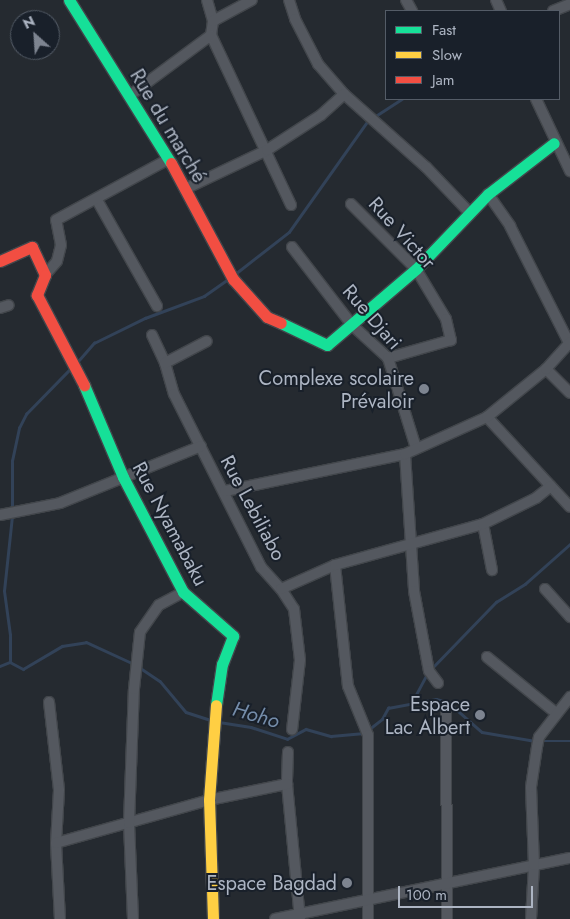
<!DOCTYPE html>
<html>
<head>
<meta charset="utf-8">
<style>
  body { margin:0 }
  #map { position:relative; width:570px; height:919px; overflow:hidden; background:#252a30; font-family:Jost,sans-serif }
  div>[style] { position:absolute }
  .stream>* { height:2.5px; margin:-1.25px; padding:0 1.25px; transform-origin:1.25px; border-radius:1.25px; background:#324258 }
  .roads { filter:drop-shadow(1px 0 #42464b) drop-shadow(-1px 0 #42464b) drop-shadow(0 1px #42464b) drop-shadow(0 -1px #42464b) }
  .street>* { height:10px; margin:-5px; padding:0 5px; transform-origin:5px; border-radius:5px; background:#54585f }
  .fast>* { height:11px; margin:-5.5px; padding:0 5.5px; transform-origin:5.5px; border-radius:5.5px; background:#16e098 }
  .slow>* { height:11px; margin:-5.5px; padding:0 5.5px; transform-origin:5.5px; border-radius:5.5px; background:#ffcf43 }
  .jam>* { height:11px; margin:-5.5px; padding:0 5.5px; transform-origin:5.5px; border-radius:5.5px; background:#f24e42 }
  .dots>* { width:14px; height:14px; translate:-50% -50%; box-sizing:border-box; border:2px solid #19202a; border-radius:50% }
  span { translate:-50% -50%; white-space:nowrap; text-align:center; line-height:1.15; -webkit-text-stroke:4px #19202a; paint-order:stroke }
  .street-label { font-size:20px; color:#adb5c3 }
  .poi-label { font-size:20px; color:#adb5c3 }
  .right { translate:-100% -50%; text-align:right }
  .water-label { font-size:21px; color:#758daa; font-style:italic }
  .legend { position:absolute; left:385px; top:10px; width:175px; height:90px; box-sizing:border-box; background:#19202a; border:1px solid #545c67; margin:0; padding:6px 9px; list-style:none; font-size:15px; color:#adb5c3 }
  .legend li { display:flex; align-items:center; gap:10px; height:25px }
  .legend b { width:25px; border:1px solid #545c67 }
  .north { position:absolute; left:10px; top:10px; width:50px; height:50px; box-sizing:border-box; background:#19202a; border:1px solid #545c67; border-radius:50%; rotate:334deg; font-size:14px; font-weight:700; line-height:20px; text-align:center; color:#adb5c3 }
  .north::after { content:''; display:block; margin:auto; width:18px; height:22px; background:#7d8490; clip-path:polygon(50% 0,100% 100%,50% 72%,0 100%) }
  .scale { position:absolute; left:398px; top:886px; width:135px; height:22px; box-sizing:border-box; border:2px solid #adb5c3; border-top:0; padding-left:6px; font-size:15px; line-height:18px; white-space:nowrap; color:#adb5c3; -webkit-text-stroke:4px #19202a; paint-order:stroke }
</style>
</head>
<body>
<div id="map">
  <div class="stream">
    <div style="left:374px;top:117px;width:33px;rotate:-33deg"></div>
    <div style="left:235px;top:274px;width:68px;rotate:-37.9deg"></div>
    <div style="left:289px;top:232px;width:138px;rotate:-54.7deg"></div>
    <div style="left:79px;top:360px;width:23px;rotate:-49deg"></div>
    <div style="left:94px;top:343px;width:57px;rotate:-26.1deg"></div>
    <div style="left:145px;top:318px;width:63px;rotate:-20.4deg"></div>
    <div style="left:204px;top:296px;width:29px;rotate:-35deg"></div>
    <div style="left:12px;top:511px;width:50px;rotate:-90deg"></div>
    <div style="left:12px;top:461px;width:34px;rotate:-78deg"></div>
    <div style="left:19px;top:428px;width:16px;rotate:-63deg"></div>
    <div style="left:26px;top:414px;width:66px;rotate:-45.6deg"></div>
    <div style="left:10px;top:662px;width:27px;rotate:-90deg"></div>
    <div style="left:10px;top:635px;width:44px;rotate:-97.8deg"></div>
    <div style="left:4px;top:591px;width:75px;rotate:-83.9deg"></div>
    <div style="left:10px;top:662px;width:15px;rotate:28deg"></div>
    <div style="left:23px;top:669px;width:45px;rotate:-30.5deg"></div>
    <div style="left:62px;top:646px;width:24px;rotate:-9deg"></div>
    <div style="left:86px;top:642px;width:53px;rotate:24.6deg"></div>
    <div style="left:0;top:666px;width:11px;rotate:-22deg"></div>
    <div style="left:139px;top:667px;width:25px;rotate:34deg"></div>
    <div style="left:160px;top:681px;width:40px;rotate:50deg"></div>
    <div style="left:186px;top:712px;width:23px;rotate:18deg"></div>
    <div style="left:432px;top:668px;width:92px;rotate:-45.9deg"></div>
    <div style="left:496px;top:602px;width:34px;rotate:-32deg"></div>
    <div style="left:525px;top:584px;width:60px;rotate:-41.6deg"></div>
    <div style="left:411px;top:704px;width:34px;rotate:-62deg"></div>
    <div style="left:219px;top:722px;width:32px;rotate:9deg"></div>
    <div style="left:251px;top:727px;width:38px;rotate:18deg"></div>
    <div style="left:287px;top:739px;width:21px;rotate:-28deg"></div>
    <div style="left:306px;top:729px;width:26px;rotate:16deg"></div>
    <div style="left:331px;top:736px;width:33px;rotate:-5deg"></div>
    <div style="left:368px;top:730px;width:18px;rotate:-38deg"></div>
    <div style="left:382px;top:719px;width:13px;rotate:-61deg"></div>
    <div style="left:388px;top:708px;width:49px;rotate:-10.6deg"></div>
    <div style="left:436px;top:699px;width:12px;rotate:14deg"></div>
    <div style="left:448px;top:702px;width:45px;rotate:41.4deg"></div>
    <div style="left:482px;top:732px;width:55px;rotate:9.5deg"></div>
    <div style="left:542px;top:741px;width:28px"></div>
  </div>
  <div class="roads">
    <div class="street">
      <div style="left:207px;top:0;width:22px;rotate:74deg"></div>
      <div style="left:213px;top:21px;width:14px;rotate:98deg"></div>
      <div style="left:211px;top:35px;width:188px;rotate:64.8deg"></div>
      <div style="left:289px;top:0;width:20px;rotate:72deg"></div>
      <div style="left:295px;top:19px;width:51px;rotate:62.9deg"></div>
      <div style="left:318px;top:64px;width:40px;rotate:49deg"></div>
      <div style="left:344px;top:94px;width:110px;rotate:41.7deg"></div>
      <div style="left:426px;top:167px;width:64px;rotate:46.3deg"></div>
      <div style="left:406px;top:0;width:13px;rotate:61deg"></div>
      <div style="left:496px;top:0;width:12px;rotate:66deg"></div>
      <div style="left:553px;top:11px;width:18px;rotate:-22deg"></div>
      <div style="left:213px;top:21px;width:44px;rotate:-28.3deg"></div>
      <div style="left:129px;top:96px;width:102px;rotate:-36.6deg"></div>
      <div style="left:536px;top:99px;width:80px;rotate:64.7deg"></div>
      <div style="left:185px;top:189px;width:91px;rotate:-25.4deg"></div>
      <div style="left:267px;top:150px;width:64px;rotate:-32.9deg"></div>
      <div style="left:321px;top:115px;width:31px;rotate:-42deg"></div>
      <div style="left:488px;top:194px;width:39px;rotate:55deg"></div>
      <div style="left:510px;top:226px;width:131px;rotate:63.2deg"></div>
      <div style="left:97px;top:200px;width:122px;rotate:60.5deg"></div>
      <div style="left:351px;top:204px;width:92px;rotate:45deg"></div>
      <div style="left:416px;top:269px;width:58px;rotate:59deg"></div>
      <div style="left:446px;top:319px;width:22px;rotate:77deg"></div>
      <div style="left:451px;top:340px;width:66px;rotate:164.1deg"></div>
      <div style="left:292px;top:247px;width:98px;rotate:52.4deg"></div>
      <div style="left:352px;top:325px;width:49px;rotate:42.5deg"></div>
      <div style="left:388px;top:358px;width:94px;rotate:72.7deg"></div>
      <div style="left:45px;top:275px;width:18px;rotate:-49deg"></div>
      <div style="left:57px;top:261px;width:16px;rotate:-76deg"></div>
      <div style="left:61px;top:245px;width:25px;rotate:-101deg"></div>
      <div style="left:56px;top:220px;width:128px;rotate:-28.4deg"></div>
      <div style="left:0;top:308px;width:9px;rotate:-18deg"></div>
      <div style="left:152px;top:335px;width:31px;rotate:65deg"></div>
      <div style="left:165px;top:363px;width:32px;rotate:74deg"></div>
      <div style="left:174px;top:394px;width:194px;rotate:63.3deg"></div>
      <div style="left:261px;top:567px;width:30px;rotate:48deg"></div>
      <div style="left:281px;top:589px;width:24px;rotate:57deg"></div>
      <div style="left:294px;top:609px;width:51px;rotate:83.3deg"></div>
      <div style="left:300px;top:660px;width:70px;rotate:96.5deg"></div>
      <div style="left:165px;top:363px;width:47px;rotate:-27.6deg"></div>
      <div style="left:546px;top:369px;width:34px;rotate:45deg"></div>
      <div style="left:487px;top:417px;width:122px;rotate:47.3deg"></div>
      <div style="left:405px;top:454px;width:137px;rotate:86.2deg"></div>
      <div style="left:414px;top:591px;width:81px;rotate:79.4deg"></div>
      <div style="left:429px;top:671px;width:15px;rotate:53deg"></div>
      <div style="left:225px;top:491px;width:184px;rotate:-11.6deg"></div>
      <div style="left:405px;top:454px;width:90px;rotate:-24.3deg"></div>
      <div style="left:487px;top:417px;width:76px;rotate:-39.1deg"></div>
      <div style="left:546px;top:369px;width:36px;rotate:-48deg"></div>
      <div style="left:0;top:515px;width:61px;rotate:-11.3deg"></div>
      <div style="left:60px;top:503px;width:152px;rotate:-22deg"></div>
      <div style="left:483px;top:524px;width:47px;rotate:78.9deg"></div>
      <div style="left:335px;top:565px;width:122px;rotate:83.9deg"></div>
      <div style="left:348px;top:686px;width:53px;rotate:67.8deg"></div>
      <div style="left:368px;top:735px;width:184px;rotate:90deg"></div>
      <div style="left:281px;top:589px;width:59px;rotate:-24deg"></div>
      <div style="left:335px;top:565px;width:154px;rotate:-15.5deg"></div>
      <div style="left:483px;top:524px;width:59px;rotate:-26.1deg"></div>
      <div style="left:536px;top:498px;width:19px;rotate:-39deg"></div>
      <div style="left:545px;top:589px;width:38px;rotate:48deg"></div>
      <div style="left:487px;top:657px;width:89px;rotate:39.1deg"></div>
      <div style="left:49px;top:702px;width:89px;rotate:83.5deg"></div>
      <div style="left:59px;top:790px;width:53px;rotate:93.2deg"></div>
      <div style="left:56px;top:843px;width:76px;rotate:87deg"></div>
      <div style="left:446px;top:707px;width:212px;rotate:89.7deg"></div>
      <div style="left:288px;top:752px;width:32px;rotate:92deg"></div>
      <div style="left:287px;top:784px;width:135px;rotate:84.5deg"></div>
      <div style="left:56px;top:843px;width:159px;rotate:-15.7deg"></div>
      <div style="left:209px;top:800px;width:80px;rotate:-11.6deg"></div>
      <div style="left:133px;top:919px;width:96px;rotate:-92.4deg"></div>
      <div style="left:129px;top:823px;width:134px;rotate:-87.9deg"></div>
      <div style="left:134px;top:689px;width:57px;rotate:-84deg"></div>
      <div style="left:140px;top:632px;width:33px;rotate:-55deg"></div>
      <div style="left:159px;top:605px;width:27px;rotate:-28deg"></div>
      <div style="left:275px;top:919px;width:301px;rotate:-11.7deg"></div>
      <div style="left:531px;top:919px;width:54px;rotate:-86.8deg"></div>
      <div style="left:534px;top:865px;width:78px;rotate:-92.2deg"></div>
      <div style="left:531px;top:787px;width:40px;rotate:-81.5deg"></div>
      <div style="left:537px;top:747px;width:10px;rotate:-79deg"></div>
      <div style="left:539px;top:737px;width:51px;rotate:-52.2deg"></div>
    </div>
    <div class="fast">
      <div style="left:69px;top:0;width:192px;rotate:58deg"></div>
      <div style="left:281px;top:323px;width:51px;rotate:25.6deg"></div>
      <div style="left:327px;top:345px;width:117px;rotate:-40.5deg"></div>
      <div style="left:416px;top:269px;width:104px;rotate:-46.2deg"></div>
      <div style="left:488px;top:194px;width:83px;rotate:-37.7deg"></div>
      <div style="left:84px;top:385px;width:100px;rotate:67deg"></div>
      <div style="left:123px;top:477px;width:130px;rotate:62.4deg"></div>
      <div style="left:183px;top:592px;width:67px;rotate:41.3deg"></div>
      <div style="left:233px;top:636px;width:30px;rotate:111deg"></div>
      <div style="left:222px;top:664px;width:41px;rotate:98.3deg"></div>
    </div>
    <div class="slow">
      <div style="left:213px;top:919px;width:119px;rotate:-91.9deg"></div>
      <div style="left:209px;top:800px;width:95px;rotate:-85.8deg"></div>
    </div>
    <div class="jam">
      <div style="left:171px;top:163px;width:132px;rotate:61.9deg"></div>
      <div style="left:233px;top:279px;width:51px;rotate:48.2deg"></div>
      <div style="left:267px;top:317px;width:15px;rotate:23deg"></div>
      <div style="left:0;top:261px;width:35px;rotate:-24deg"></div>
      <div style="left:32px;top:247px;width:31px;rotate:65deg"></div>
      <div style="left:45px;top:275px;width:22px;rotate:112deg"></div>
      <div style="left:37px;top:295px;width:102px;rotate:62.4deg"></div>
    </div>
  </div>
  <div class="dots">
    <div style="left:424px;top:389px;background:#7d8490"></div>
    <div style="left:480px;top:715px;background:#7d8490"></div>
    <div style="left:347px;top:883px;background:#7d8490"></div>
  </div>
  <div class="street-label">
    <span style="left:168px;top:126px;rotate:59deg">Rue du marché</span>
    <span style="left:402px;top:233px;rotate:48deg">Rue Victor</span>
    <span style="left:372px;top:317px;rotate:49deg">Rue Djari</span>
    <span style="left:253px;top:508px;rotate:62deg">Rue Lebiliabo</span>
    <span style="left:170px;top:524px;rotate:62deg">Rue Nyamabaku</span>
  </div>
  <div class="poi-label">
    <span class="right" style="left:414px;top:390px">Complexe scolaire<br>Prévaloir</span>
    <span class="right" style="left:470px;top:716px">Espace<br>Lac Albert</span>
    <span class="right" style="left:337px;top:883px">Espace Bagdad</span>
  </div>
  <div class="water-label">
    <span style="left:256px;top:715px;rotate:16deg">Hoho</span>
  </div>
  <ul class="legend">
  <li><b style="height:6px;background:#16e098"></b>Fast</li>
  <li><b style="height:6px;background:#ffcf43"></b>Slow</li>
  <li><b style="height:6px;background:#f24e42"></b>Jam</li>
  </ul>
  <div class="north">N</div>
  <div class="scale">100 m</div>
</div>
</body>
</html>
